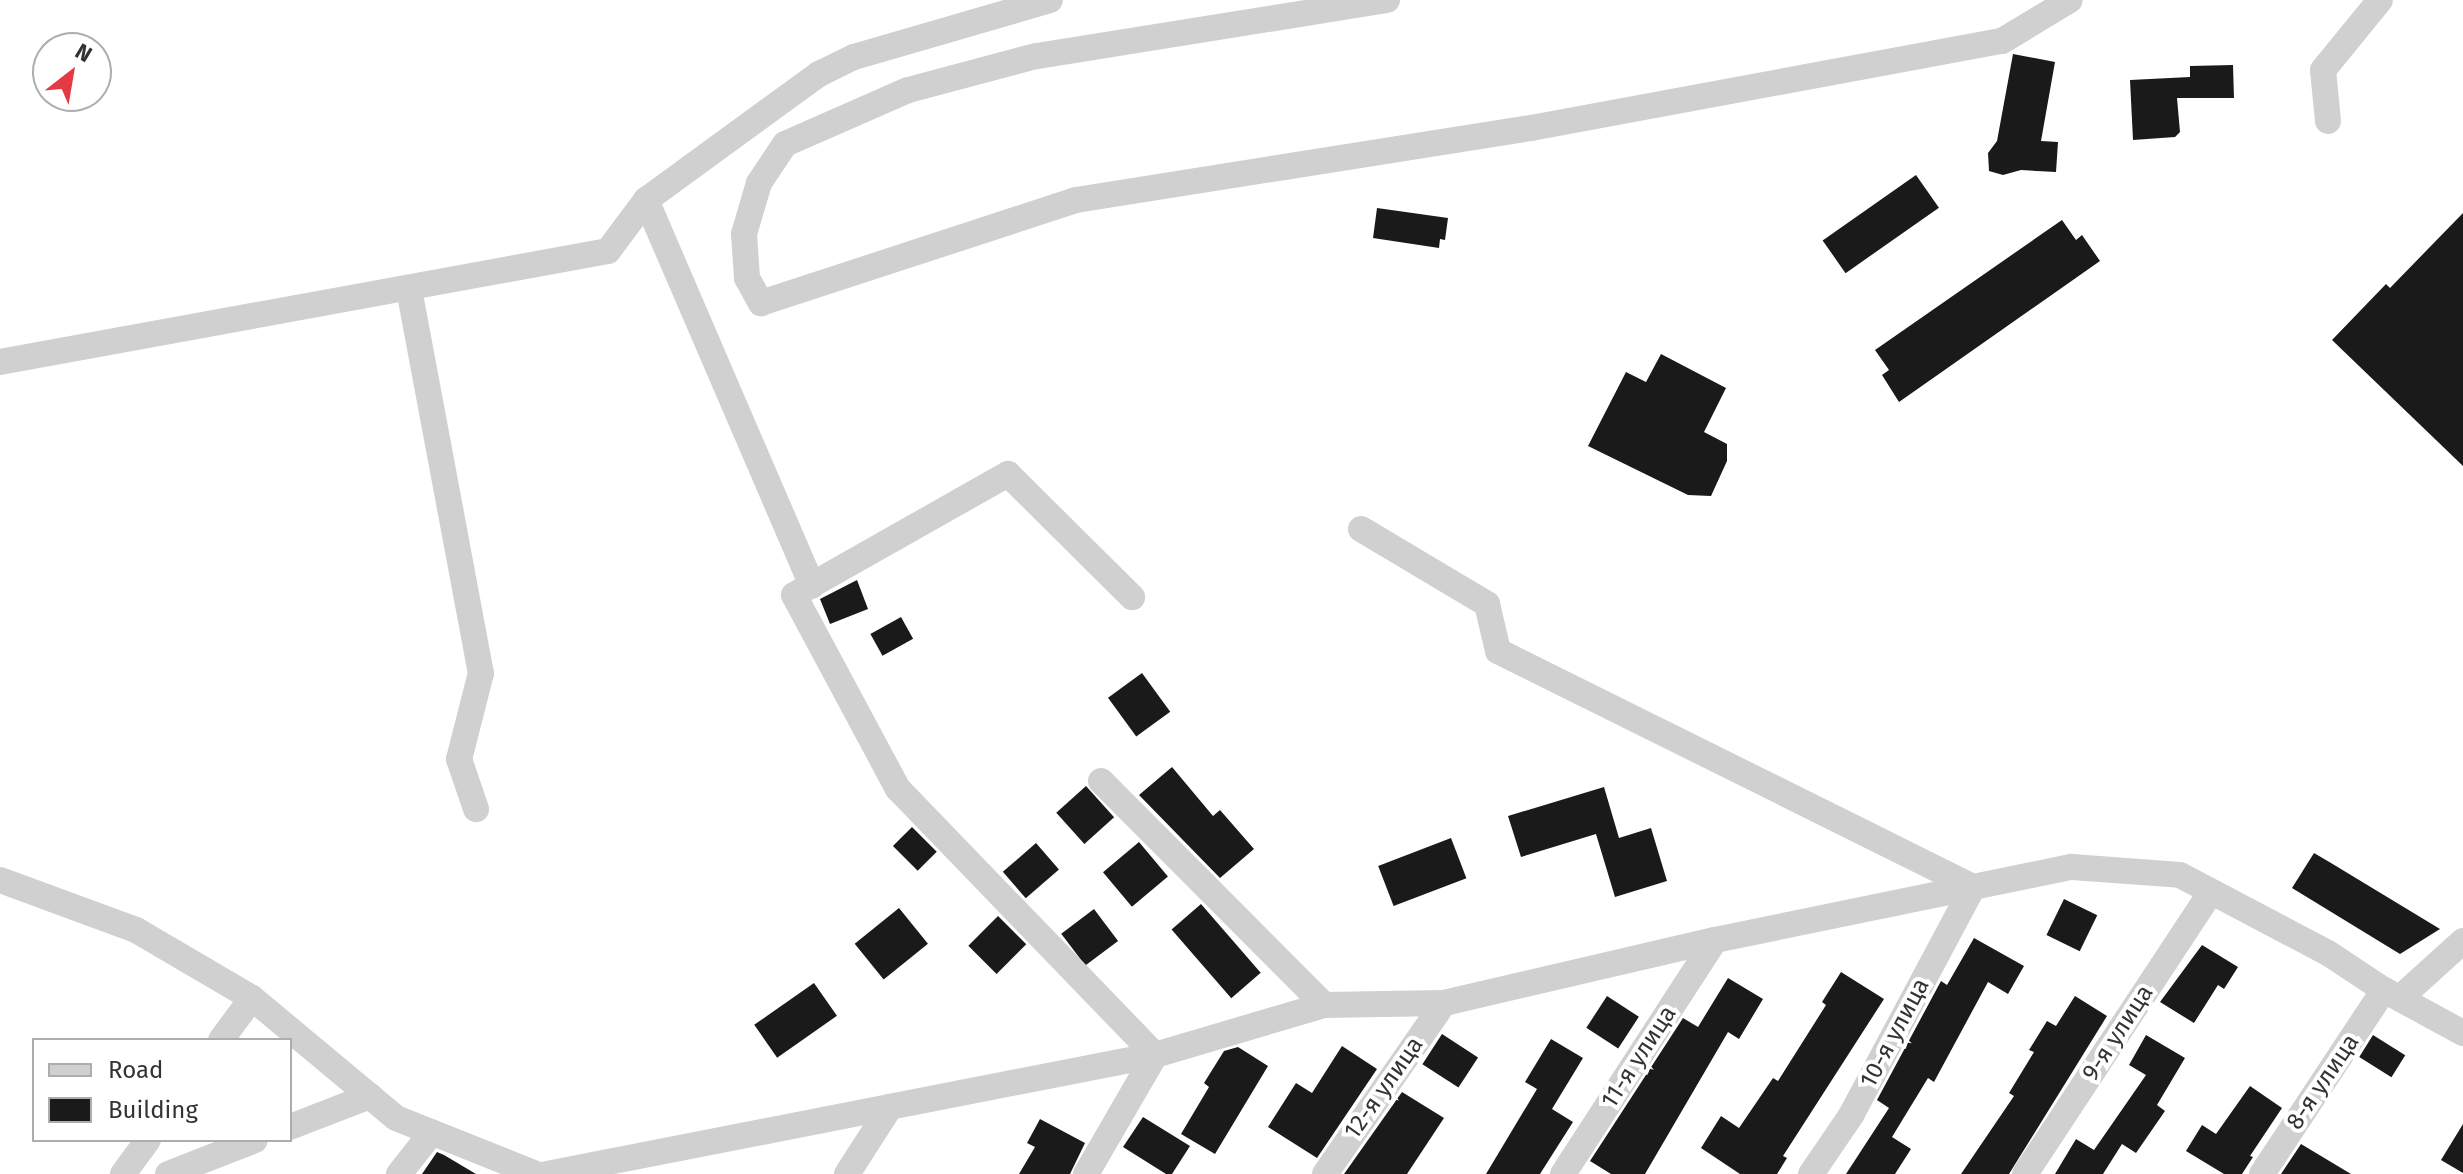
<!DOCTYPE html>
<html>
<head>
<meta charset="utf-8">
<style>
  body { margin:0 }
  #map { position:relative; width:2463px; height:1174px; overflow:hidden; background:#fff; font-family:"Fira Sans",sans-serif }
  div>[style] { position:absolute }
  .building>* { inset:0; background:#1a1a1a; transform-origin:0 0 }
  .minor>* { height:26px; margin:-13px; padding:0 13px; transform-origin:13px; border-radius:13px; background:#d0d0d0 }
  span { translate:-50% -50%; white-space:nowrap; text-align:center; line-height:1.15; -webkit-text-stroke:8px #fff; paint-order:stroke }
  .street-label { font-size:24px; color:#333 }
  .legend { position:absolute; left:32px; top:1038px; width:260px; height:104px; box-sizing:border-box; background:#fff; border:2px solid #adadad; margin:0; padding:10px 14px; list-style:none; font-size:24px; color:#333 }
  .legend li { display:flex; align-items:center; gap:16px; height:40px }
  .legend b { width:40px; border:2px solid #adadad }
  .north { position:absolute; left:32px; top:32px; width:80px; height:80px; box-sizing:border-box; background:#fff; border:2px solid #adadad; border-radius:50%; rotate:31deg; font-size:22px; font-weight:700; line-height:32px; text-align:center; color:#333 }
  .north::after { content:''; display:block; margin:auto; width:28px; height:36px; background:#e63946; clip-path:polygon(50% 0,100% 100%,50% 72%,0 100%) }
</style>
</head>
<body>
<div id="map">
  <div class="building">
    <div style="clip-path:polygon(2013px 54px,2055px 62px,2041px 141px,2058px 142px,2056px 172px,2021px 170px,2003px 175px,1989px 171px,1988px 153px,1997px 141px)"></div>
    <div style="clip-path:polygon(2233px 65px,2234px 98px,2177px 98px,2180px 132px,2175px 137px,2133px 140px,2130px 80px,2190px 77px,2190px 66px)"></div>
    <div style="left:1916px;top:175px;width:40px;height:114px;rotate:55deg"></div>
    <div style="clip-path:polygon(1377px 208px,1448px 218px,1445px 240px,1440px 239px,1439px 248px,1373px 238px)"></div>
    <div style="clip-path:polygon(2463px 213px,2463px 466px,2332px 340px,2386px 284px,2390px 288px)"></div>
    <div style="clip-path:polygon(2062px 220px,2076px 240px,2082px 235px,2100px 261px,1899px 402px,1882px 375px,1889px 370px,1875px 350px)"></div>
    <div style="clip-path:polygon(1661px 354px,1726px 388px,1704px 432px,1727px 444px,1727px 461px,1711px 496px,1688px 495px,1588px 446px,1626px 372px,1646px 382px)"></div>
    <div style="clip-path:polygon(857px 580px,868px 609px,830px 624px,820px 599px)"></div>
    <div style="left:901px;top:617px;width:25px;height:35px;rotate:61deg"></div>
    <div style="left:1142px;top:673px;width:48px;height:42px;rotate:54deg"></div>
    <div style="clip-path:polygon(1172px 767px,1213px 816px,1220px 810px,1254px 849px,1220px 878px,1139px 795px)"></div>
    <div style="left:1086px;top:786px;width:42px;height:40px;rotate:48deg"></div>
    <div style="clip-path:polygon(1604px 787px,1619px 838px,1651px 828px,1667px 881px,1615px 897px,1596px 834px,1521px 857px,1508px 816px)"></div>
    <div style="left:912px;top:827px;width:35px;height:27px;rotate:45deg"></div>
    <div style="left:1451px;top:838px;width:43px;height:78px;rotate:69deg"></div>
    <div style="left:1139px;top:842px;width:45px;height:47px;rotate:50deg"></div>
    <div style="left:1036px;top:843px;width:35px;height:44px;rotate:49deg"></div>
    <div style="clip-path:polygon(2314px 853px,2331px 863px,2440px 929px,2400px 954px,2292px 888px)"></div>
    <div style="left:2064px;top:899px;width:37px;height:40px;rotate:26deg"></div>
    <div style="left:1201px;top:904px;width:91px;height:39px;rotate:49deg"></div>
    <div style="left:899px;top:908px;width:46px;height:57px;rotate:51deg"></div>
    <div style="left:1094px;top:909px;width:40px;height:41px;rotate:53deg"></div>
    <div style="left:998px;top:916px;width:40px;height:42px;rotate:45deg"></div>
    <div style="clip-path:polygon(1974px 938px,2024px 966px,2008px 994px,1988px 982px,1934px 1082px,1928px 1078px,1892px 1137px,1911px 1149px,1895px 1174px,1846px 1174px,1889px 1108px,1877px 1100px,1941px 981px,1947px 985px)"></div>
    <div style="clip-path:polygon(2202px 945px,2238px 967px,2224px 989px,2218px 985px,2194px 1023px,2160px 1002px)"></div>
    <div style="clip-path:polygon(1841px 972px,1884px 999px,1783px 1156px,1787px 1158px,1777px 1174px,1740px 1174px,1701px 1148px,1721px 1116px,1739px 1128px,1773px 1078px,1778px 1081px,1826px 1005px,1822px 1002px)"></div>
    <div style="clip-path:polygon(1728px 978px,1763px 999px,1739px 1039px,1728px 1032px,1645px 1174px,1611px 1174px,1590px 1161px,1683px 1018px,1698px 1027px)"></div>
    <div style="left:814px;top:983px;width:40px;height:73px;rotate:55deg"></div>
    <div style="left:1607px;top:996px;width:38px;height:38px;rotate:33deg"></div>
    <div style="clip-path:polygon(2075px 996px,2107px 1016px,2009px 1174px,1961px 1174px,2014px 1096px,2009px 1093px,2034px 1052px,2029px 1050px,2047px 1021px,2056px 1026px)"></div>
    <div style="left:1442px;top:1034px;width:43px;height:36px;rotate:33deg"></div>
    <div style="clip-path:polygon(2146px 1035px,2185px 1058px,2157px 1105px,2165px 1111px,2136px 1153px,2122px 1144px,2103px 1174px,2055px 1174px,2076px 1139px,2094px 1150px,2146px 1075px,2129px 1065px)"></div>
    <div style="left:2373px;top:1035px;width:38px;height:26px;rotate:32deg"></div>
    <div style="clip-path:polygon(1551px 1039px,1583px 1058px,1552px 1109px,1573px 1122px,1540px 1174px,1486px 1174px,1537px 1089px,1525px 1082px)"></div>
    <div style="clip-path:polygon(1342px 1046px,1377px 1069px,1317px 1158px,1268px 1127px,1296px 1083px,1312px 1093px)"></div>
    <div style="clip-path:polygon(1238px 1047px,1268px 1066px,1215px 1154px,1181px 1134px,1209px 1087px,1204px 1083px,1224px 1051px)"></div>
    <div style="clip-path:polygon(2250px 1086px,2282px 1108px,2250px 1156px,2253px 1157px,2242px 1174px,2224px 1174px,2186px 1151px,2202px 1125px,2216px 1134px)"></div>
    <div style="clip-path:polygon(1402px 1092px,1444px 1118px,1407px 1174px,1344px 1174px)"></div>
    <div style="clip-path:polygon(1143px 1117px,1190px 1146px,1172px 1174px,1166px 1174px,1123px 1147px)"></div>
    <div style="clip-path:polygon(1040px 1119px,1085px 1143px,1070px 1174px,1019px 1174px,1035px 1147px,1027px 1143px)"></div>
    <div style="clip-path:polygon(2463px 1124px,2463px 1173px,2441px 1160px)"></div>
    <div style="clip-path:polygon(2301px 1144px,2351px 1174px,2281px 1174px)"></div>
    <div style="clip-path:polygon(437px 1152px,444px 1155px,476px 1174px,422px 1174px)"></div>
  </div>
  <div class="minor">
    <div style="left:1387px;top:0;width:355px;rotate:170.9deg"></div>
    <div style="left:1036px;top:56px;width:132px;rotate:165.1deg"></div>
    <div style="left:908px;top:90px;width:134px;rotate:156.3deg"></div>
    <div style="left:785px;top:144px;width:47px;rotate:123.7deg"></div>
    <div style="left:759px;top:183px;width:53px;rotate:106.4deg"></div>
    <div style="left:744px;top:234px;width:44px;rotate:86.1deg"></div>
    <div style="left:747px;top:278px;width:29px;rotate:61deg"></div>
    <div style="left:761px;top:303px;width:331px;rotate:-18.1deg"></div>
    <div style="left:1076px;top:200px;width:461px;rotate:-9deg"></div>
    <div style="left:1531px;top:128px;width:479px;rotate:-10.5deg"></div>
    <div style="left:2002px;top:41px;width:79px;rotate:-31.1deg"></div>
    <div style="left:2328px;top:121px;width:51px;rotate:-95.6deg"></div>
    <div style="left:2323px;top:70px;width:90px;rotate:-50.8deg"></div>
    <div style="left:646px;top:200px;width:420px;rotate:66.7deg"></div>
    <div style="left:409px;top:289px;width:391px;rotate:79.4deg"></div>
    <div style="left:481px;top:673px;width:89px;rotate:104.3deg"></div>
    <div style="left:459px;top:759px;width:53px;rotate:71.2deg"></div>
    <div style="left:0;top:362px;width:618px;rotate:-10.35deg"></div>
    <div style="left:608px;top:251px;width:64px;rotate:-53.3deg"></div>
    <div style="left:646px;top:200px;width:214px;rotate:-36.1deg"></div>
    <div style="left:819px;top:74px;width:39px;rotate:-26deg"></div>
    <div style="left:854px;top:57px;width:204px;rotate:-16.2deg"></div>
    <div style="left:1361px;top:529px;width:147px;rotate:30.8deg"></div>
    <div style="left:1487px;top:604px;width:48px;rotate:76.8deg"></div>
    <div style="left:1498px;top:651px;width:530px;rotate:26.42deg"></div>
    <div style="left:1973px;top:887px;width:257px;rotate:118.1deg"></div>
    <div style="left:1852px;top:1114px;width:73px;rotate:124.3deg"></div>
    <div style="left:1101px;top:781px;width:316px;rotate:45.1deg"></div>
    <div style="left:0;top:880px;width:145px;rotate:20.2deg"></div>
    <div style="left:136px;top:930px;width:134px;rotate:30.4deg"></div>
    <div style="left:252px;top:998px;width:187px;rotate:39.8deg"></div>
    <div style="left:396px;top:1118px;width:151px;rotate:21.8deg"></div>
    <div style="left:2400px;top:998px;width:85px;rotate:-42.1deg"></div>
    <div style="left:221px;top:1040px;width:52px;rotate:-53.6deg"></div>
    <div style="left:290px;top:1127px;width:86px;rotate:-21.2deg"></div>
    <div style="left:123px;top:1174px;width:42px;rotate:-53.7deg"></div>
    <div style="left:168px;top:1174px;width:93px;rotate:-21.3deg"></div>
    <div style="left:399px;top:1174px;width:53px;rotate:-51.8deg"></div>
    <div style="left:547px;top:1174px;width:620px;rotate:-11.07deg"></div>
    <div style="left:1155px;top:1055px;width:176px;rotate:-16.5deg"></div>
    <div style="left:1324px;top:1005px;width:120px;rotate:-1deg"></div>
    <div style="left:1444px;top:1003px;width:278px;rotate:-13.1deg"></div>
    <div style="left:1715px;top:940px;width:364px;rotate:-11.6deg"></div>
    <div style="left:2072px;top:867px;width:108px;rotate:4.2deg"></div>
    <div style="left:2180px;top:875px;width:167px;rotate:27.8deg"></div>
    <div style="left:2328px;top:953px;width:67px;rotate:33.5deg"></div>
    <div style="left:2384px;top:990px;width:90px;rotate:28.6deg"></div>
    <div style="left:847px;top:1174px;width:80px;rotate:-57.3deg"></div>
    <div style="left:1086px;top:1174px;width:138px;rotate:-59.9deg"></div>
    <div style="left:1155px;top:1055px;width:370px;rotate:-134deg"></div>
    <div style="left:898px;top:789px;width:220px;rotate:-118.2deg"></div>
    <div style="left:794px;top:595px;width:246px;rotate:-29.5deg"></div>
    <div style="left:1008px;top:474px;width:175px;rotate:44.8deg"></div>
    <div style="left:1325px;top:1174px;width:208px;rotate:-55.2deg"></div>
    <div style="left:1563px;top:1174px;width:279px;rotate:-57deg"></div>
    <div style="left:2025px;top:1174px;width:338px;rotate:-56.6deg"></div>
    <div style="left:2262px;top:1174px;width:221px;rotate:-56.5deg"></div>
  </div>
  <div class="street-label">
    <span style="left:1895px;top:1033px;rotate:-62deg">10-я улица</span>
    <span style="left:2118px;top:1033px;rotate:-57deg">9-я улица</span>
    <span style="left:1639px;top:1057px;rotate:-57deg">11-я улица</span>
    <span style="left:2323px;top:1082px;rotate:-56deg">8-я улица</span>
    <span style="left:1384px;top:1088px;rotate:-55deg">12-я улица</span>
  </div>
  <ul class="legend">
  <li><b style="height:10px;background:#d0d0d0"></b>Road</li>
  <li><b style="height:22px;background:#1a1a1a"></b>Building</li>
  </ul>
  <div class="north">N</div>
</div>
</body>
</html>
